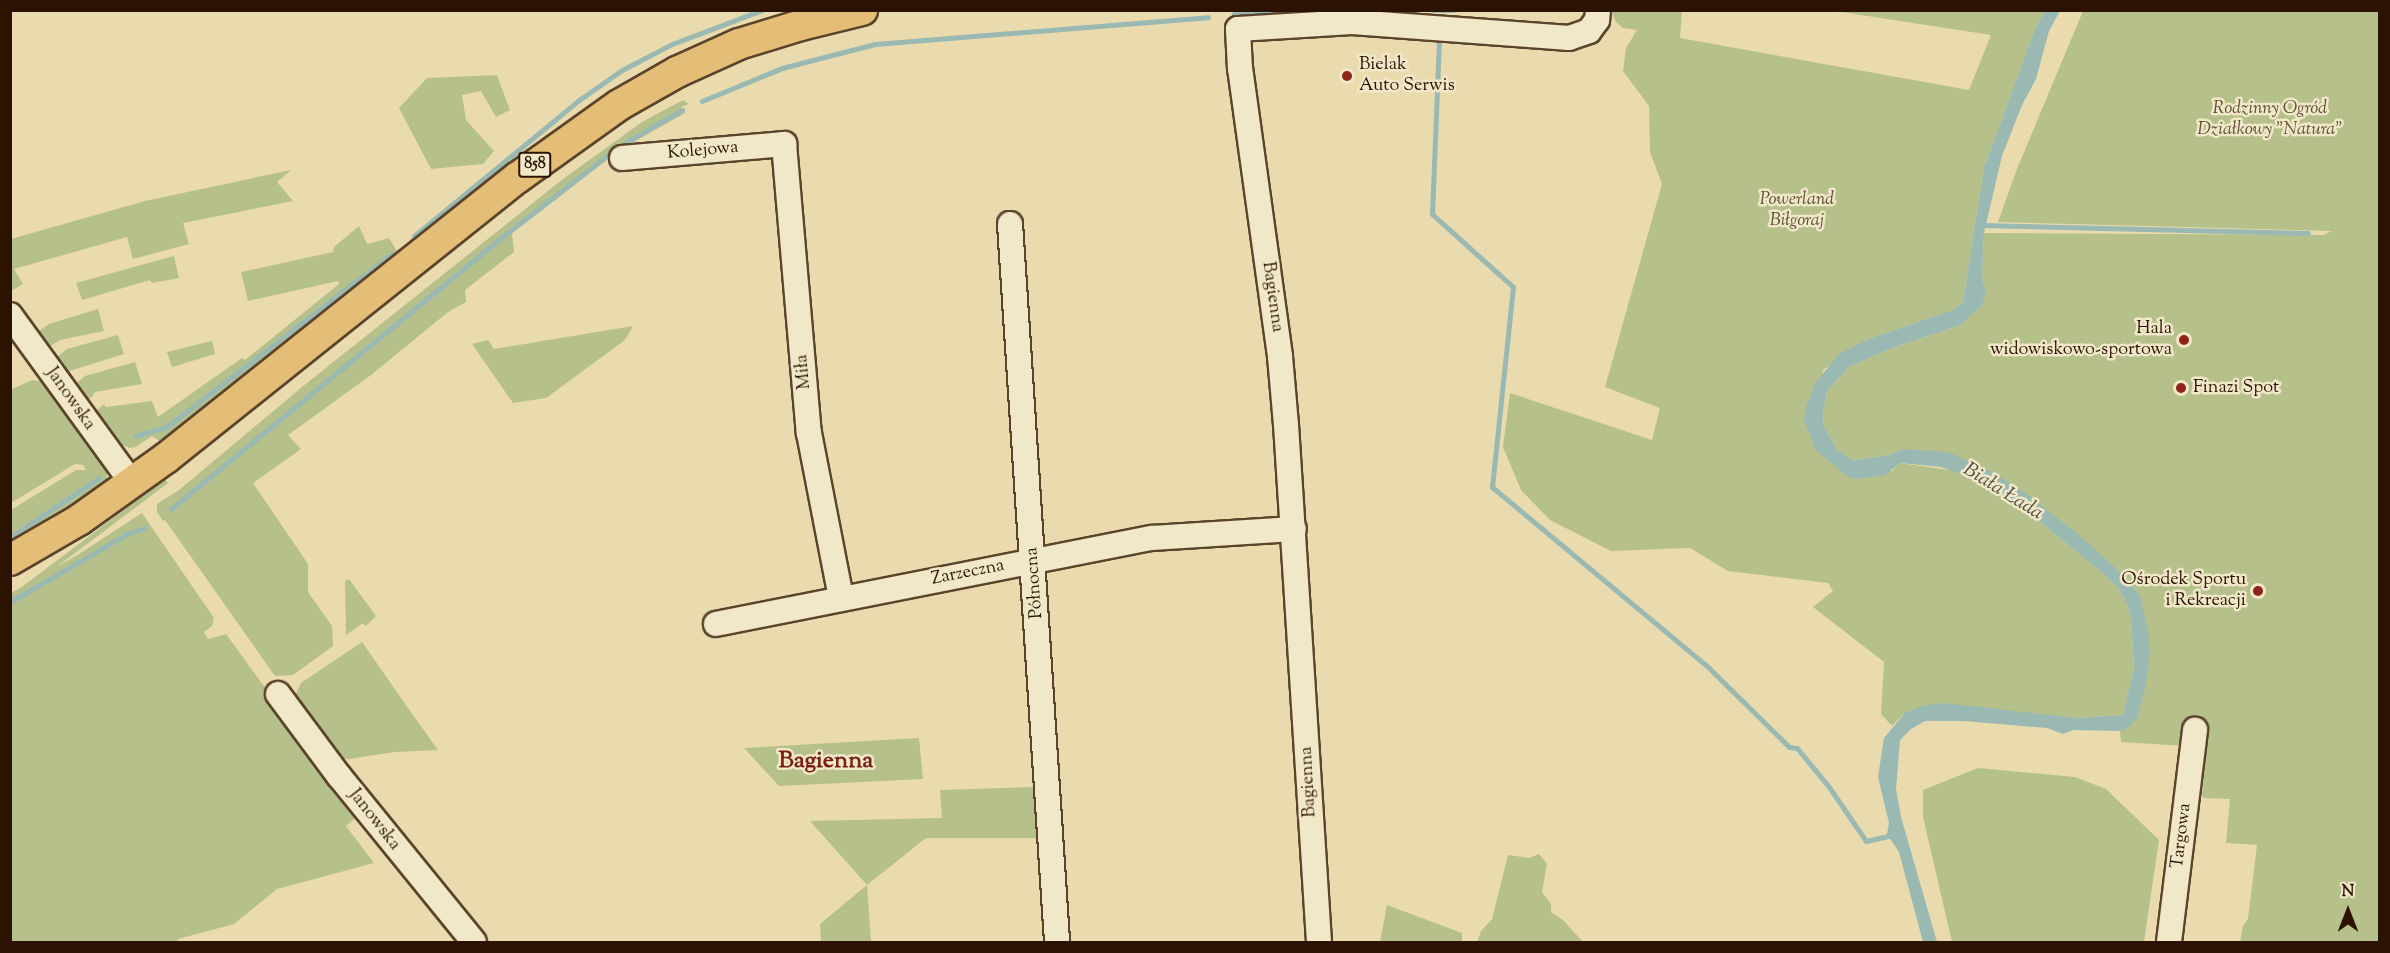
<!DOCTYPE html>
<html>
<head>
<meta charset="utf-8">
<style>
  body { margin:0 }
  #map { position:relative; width:2390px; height:953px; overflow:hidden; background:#e9dbad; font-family:"Sorts Mill Goudy",serif }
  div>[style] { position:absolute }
  .green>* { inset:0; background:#b6c08a; transform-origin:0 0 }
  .water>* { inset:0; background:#99b9b2 }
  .stream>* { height:5px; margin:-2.5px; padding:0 2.5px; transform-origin:2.5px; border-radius:2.5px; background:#99b9b2 }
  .roads { filter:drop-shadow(2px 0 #5b442b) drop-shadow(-2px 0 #5b442b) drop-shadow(0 2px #5b442b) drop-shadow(0 -2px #5b442b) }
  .minor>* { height:24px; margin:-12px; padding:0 12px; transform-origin:12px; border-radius:12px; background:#f1e8ca }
  .major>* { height:30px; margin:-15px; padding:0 15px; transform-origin:15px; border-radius:15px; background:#e4be76 }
  .dots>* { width:16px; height:16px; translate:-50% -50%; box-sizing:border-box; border:3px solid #f1e8ca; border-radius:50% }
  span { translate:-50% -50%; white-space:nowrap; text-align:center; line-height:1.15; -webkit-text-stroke:5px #f1e8ca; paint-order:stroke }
  .shield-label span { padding:2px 4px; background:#f1e8ca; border:2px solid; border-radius:4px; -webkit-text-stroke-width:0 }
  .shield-label { font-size:16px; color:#2c1200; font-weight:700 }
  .poi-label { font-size:18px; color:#2c1200 }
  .left { translate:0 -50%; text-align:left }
  .right { translate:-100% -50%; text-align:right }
  .park-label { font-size:18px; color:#5c4f30; font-style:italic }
  .street-label { font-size:18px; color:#2c1200 }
  .water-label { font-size:20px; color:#524c3e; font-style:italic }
  .district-label { font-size:24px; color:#7a1f14; font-weight:700 }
  .frame { position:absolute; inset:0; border:12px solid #2c1200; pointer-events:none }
  .north { position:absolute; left:2318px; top:881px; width:60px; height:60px; -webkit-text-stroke:4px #f1e8ca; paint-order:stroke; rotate:0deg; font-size:16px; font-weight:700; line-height:24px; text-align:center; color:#2c1200 }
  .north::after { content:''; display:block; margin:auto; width:21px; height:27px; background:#2c1200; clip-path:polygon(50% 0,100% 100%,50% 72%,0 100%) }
</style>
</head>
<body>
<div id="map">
  <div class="green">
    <div style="clip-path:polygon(1611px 11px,1682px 11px,1680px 38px,1969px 90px,1991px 35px,1835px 11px,2046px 11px,2036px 27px,1984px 167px,1963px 302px,1953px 310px,1871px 338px,1823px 370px,1816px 450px,1892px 471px,1899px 463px,1957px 471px,2022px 507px,2105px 575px,2118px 588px,2127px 604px,2131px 619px,2134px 668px,2123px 715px,2077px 718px,1905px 713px,1892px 726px,1881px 714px,1884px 662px,1813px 607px,1833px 591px,1828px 583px,1728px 571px,1690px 548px,1611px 551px,1550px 520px,1521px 490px,1503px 447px,1510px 393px,1652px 440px,1660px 408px,1605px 387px,1662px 184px,1650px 152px,1649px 106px,1623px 71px,1626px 48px,1637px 30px,1623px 28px,1616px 22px)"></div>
    <div style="clip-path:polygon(2083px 11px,2379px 11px,2379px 942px,2240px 942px,2243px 926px,2248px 919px,2257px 845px,2226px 843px,2230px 799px,2204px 798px,2202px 796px,2208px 732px,2187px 729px,2185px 746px,2121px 742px,2120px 731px,2128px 728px,2142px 698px,2150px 653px,2140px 595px,2122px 574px,2024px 492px,1903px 449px,1889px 455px,1853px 460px,1837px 450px,1824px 426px,1823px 415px,1827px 391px,1849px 367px,1892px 348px,1961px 325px,1986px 291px,1982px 278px,1984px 233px,2323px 235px,2332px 231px,1998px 222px,2017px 169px)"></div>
    <div style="clip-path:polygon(497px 75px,510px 110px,496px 117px,481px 91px,462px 95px,466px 120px,494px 151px,483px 164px,431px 169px,399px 108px,427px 78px)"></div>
    <div style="clip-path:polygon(683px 100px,689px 104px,681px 107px,685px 113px,621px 149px,512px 233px,514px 252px,465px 290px,466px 302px,448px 312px,371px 375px,288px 435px,301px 449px,253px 483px,308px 564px,308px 592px,332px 626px,333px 646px,293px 675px,275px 676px,165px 520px,163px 521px,157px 512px,157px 504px,179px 490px,302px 387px,563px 179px,642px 122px)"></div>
    <div style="clip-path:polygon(291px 170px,277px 182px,293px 201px,183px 223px,189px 244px,133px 259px,127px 237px,14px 269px,23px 284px,11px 291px,11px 239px,145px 201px)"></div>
    <div style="clip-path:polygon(359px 226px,367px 244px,389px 238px,400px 256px,160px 441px,152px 436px,136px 447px,130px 448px,117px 443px,109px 430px,104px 433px,95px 412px,104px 404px,106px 407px,152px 401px,158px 417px,242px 358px,245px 360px,339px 284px,338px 281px,248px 301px,241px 272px,333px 252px,334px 247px)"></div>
    <div style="clip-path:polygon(174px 256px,179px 278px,152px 283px,150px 280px,82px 300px,76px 283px)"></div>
    <div style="clip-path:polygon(98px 309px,104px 331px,60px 340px,50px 346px,37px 338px,40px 330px,49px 324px)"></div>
    <div style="clip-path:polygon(633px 326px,625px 340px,546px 398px,513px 403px,472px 344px,488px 340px,494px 349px)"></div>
    <div style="clip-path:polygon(118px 335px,124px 354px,66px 372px,56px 358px,67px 349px)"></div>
    <div style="clip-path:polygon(212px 341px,215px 354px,172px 367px,167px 352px)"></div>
    <div style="clip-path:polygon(135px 362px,142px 384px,95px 392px,92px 397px,85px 400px,74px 385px,85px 376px)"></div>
    <div style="clip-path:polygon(32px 380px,45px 382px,107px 467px,107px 479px,89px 496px,11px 545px,11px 510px,76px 470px,86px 470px,83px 465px,75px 464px,11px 503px,10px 390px)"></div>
    <div style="left:165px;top:479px;width:5px;height:181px;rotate:53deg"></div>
    <div style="clip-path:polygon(142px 513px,214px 618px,212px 626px,204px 632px,208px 639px,226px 634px,355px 811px,354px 819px,346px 826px,374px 863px,277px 889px,234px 924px,178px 939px,178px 942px,11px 942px,11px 593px,79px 554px)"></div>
    <div style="clip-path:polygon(349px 579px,376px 616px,366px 626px,363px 623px,346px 635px,345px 581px)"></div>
    <div style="clip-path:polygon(362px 642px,408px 708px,438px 750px,395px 752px,349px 759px,338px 758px,293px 700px,301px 683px)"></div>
    <div style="clip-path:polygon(919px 738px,923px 779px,779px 786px,744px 748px)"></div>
    <div style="clip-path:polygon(1978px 768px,2075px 777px,2106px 789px,2159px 840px,2144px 942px,1952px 942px,1923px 817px,1923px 790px)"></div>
    <div style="clip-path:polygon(1033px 787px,1037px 838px,926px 838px,867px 885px,871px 942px,821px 942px,820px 924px,867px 885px,810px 821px,942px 818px,940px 790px)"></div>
    <div style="clip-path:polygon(1539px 854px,1547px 864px,1542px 892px,1551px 904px,1551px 912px,1563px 920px,1583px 942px,1477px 942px,1481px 931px,1492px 919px,1508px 855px,1529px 858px)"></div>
    <div style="clip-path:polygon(1387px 905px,1462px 933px,1462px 942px,1380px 942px)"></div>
  </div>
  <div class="water">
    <div style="clip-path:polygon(2046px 10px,2060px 11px,2049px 31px,2036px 79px,2022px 105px,2002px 156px,1984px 233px,1982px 278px,1986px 291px,1982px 305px,1961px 325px,1892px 348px,1849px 367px,1827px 391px,1823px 415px,1824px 426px,1837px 450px,1853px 460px,1889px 455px,1903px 449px,1948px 452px,1988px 470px,2024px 492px,2079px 535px,2122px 574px,2140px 595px,2148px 630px,2150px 653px,2146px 685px,2137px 718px,2128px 728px,2120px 731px,2073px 730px,2063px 734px,2047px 728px,1964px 721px,1925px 721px,1911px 729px,1900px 740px,1896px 789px,1901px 817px,1937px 942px,1923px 942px,1899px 852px,1887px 834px,1889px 823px,1878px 777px,1884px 738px,1905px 713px,1922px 706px,1943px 703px,2077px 718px,2123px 715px,2134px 668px,2131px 619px,2127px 604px,2118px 588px,2105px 575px,2022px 507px,1975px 479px,1941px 467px,1900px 463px,1885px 475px,1855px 479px,1848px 477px,1816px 450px,1804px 420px,1806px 407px,1816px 382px,1839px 354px,1871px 338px,1953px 310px,1963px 302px,1984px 167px,2036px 27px)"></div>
  </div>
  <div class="stream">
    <div style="left:1434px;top:10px;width:19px"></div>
    <div style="left:1234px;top:14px;width:64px;rotate:-3.6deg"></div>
    <div style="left:1439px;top:40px;width:174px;rotate:92.3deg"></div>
    <div style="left:1432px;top:214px;width:109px;rotate:42deg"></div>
    <div style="left:1513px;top:287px;width:201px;rotate:96deg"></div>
    <div style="left:1492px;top:487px;width:283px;rotate:39.8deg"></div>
    <div style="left:1709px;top:668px;width:112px;rotate:44.6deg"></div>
    <div style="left:1789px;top:747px;width:8px;rotate:7deg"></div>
    <div style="left:1797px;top:748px;width:50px;rotate:50.6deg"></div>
    <div style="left:1829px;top:787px;width:65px;rotate:55.6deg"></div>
    <div style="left:1866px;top:841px;width:28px;rotate:-13deg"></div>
    <div style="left:702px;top:101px;width:87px;rotate:-22.4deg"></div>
    <div style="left:782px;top:68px;width:96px;rotate:-14.5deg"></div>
    <div style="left:875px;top:44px;width:334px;rotate:-4.6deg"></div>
    <div style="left:1980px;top:225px;width:328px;rotate:1.4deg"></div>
    <div style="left:414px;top:236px;width:214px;rotate:-39.5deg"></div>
    <div style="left:579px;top:100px;width:52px;rotate:-34.9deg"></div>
    <div style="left:622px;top:70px;width:56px;rotate:-27.5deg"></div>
    <div style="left:672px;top:44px;width:96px;rotate:-20.7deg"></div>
    <div style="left:136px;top:436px;width:34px;rotate:-17deg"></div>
    <div style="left:168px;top:426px;width:282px;rotate:-37.6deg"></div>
    <div style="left:171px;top:509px;width:422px;rotate:-39.4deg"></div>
    <div style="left:497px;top:241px;width:153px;rotate:-37.8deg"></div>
    <div style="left:618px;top:147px;width:74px;rotate:-30deg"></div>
    <div style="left:10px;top:537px;width:107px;rotate:-33.5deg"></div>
    <div style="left:10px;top:602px;width:135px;rotate:-30.2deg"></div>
    <div style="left:127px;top:534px;width:18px;rotate:-19deg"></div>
  </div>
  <div class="roads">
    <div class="minor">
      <div style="left:622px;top:158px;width:163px;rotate:-4.9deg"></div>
      <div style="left:784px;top:144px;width:290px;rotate:85.1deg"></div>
      <div style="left:809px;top:433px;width:168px;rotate:79deg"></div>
      <div style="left:1010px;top:224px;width:720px;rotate:86.25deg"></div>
      <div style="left:10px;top:315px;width:208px;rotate:54deg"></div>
      <div style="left:716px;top:624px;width:444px;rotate:-11.2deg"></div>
      <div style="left:1152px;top:538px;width:142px;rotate:-3.6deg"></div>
      <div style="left:278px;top:694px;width:102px;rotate:53.4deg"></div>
      <div style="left:339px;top:776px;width:214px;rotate:50.9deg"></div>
      <div style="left:1319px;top:942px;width:518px;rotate:-93.65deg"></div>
      <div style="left:1286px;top:425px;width:69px;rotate:-95deg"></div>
      <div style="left:1280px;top:356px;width:290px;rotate:-97.9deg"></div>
      <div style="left:1240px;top:69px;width:40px;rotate:-92.9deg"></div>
      <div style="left:1238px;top:29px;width:114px;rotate:-3.5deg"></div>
      <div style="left:1352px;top:22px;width:218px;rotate:4.2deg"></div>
      <div style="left:1569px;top:38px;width:21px;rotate:-19deg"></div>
      <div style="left:1589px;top:31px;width:14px;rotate:-54deg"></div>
      <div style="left:1597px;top:20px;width:10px;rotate:-84deg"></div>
      <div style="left:2169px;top:942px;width:214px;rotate:-83deg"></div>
    </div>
    <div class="major">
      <div style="left:10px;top:560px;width:80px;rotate:-30.1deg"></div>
      <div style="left:79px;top:520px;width:107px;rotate:-35.5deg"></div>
      <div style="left:166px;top:458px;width:449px;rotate:-38.6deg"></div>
      <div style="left:517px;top:178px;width:125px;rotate:-35.6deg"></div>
      <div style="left:619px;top:105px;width:67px;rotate:-29.6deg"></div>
      <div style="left:677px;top:72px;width:68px;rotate:-24.3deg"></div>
      <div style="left:739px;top:44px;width:65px;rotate:-17deg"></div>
      <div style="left:801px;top:25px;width:63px;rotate:-13.8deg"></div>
    </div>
  </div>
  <div class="dots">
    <div style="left:1347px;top:76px;background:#8f2418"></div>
    <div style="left:2184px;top:340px;background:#8f2418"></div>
    <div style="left:2181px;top:388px;background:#8f2418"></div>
    <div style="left:2258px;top:591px;background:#8f2418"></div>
  </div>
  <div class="shield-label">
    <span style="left:535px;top:165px">858</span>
  </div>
  <div class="poi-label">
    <span class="left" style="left:1359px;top:76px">Bielak<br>Auto Serwis</span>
    <span class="right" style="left:2172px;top:340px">Hala<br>widowiskowo-sportowa</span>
    <span class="left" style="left:2193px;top:388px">Finazi Spot</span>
    <span class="right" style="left:2246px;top:591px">Ośrodek Sportu<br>i Rekreacji</span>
  </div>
  <div class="park-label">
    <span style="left:2270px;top:120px">Rodzinny Ogród<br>Działkowy "Natura"</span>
    <span style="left:1797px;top:211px">Powerland<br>Biłgoraj</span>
  </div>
  <div class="street-label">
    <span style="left:703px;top:151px;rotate:-5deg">Kolejowa</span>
    <span style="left:1272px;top:297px;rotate:82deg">Bagienna</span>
    <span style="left:804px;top:372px;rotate:-95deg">Miła</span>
    <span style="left:70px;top:399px;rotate:55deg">Janowska</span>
    <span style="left:968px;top:573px;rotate:-11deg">Zarzeczna</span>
    <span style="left:1035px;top:583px;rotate:-94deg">Północna</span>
    <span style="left:1309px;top:782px;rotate:-93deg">Bagienna</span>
    <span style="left:374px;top:820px;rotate:52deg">Janowska</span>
    <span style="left:2182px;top:836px;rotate:-83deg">Targowa</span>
  </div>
  <div class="water-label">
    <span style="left:2003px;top:492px;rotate:32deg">Biała Łada</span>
  </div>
  <div class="district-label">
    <span style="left:826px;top:762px">Bagienna</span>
  </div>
  <div class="frame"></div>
  <div class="north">N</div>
</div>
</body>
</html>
